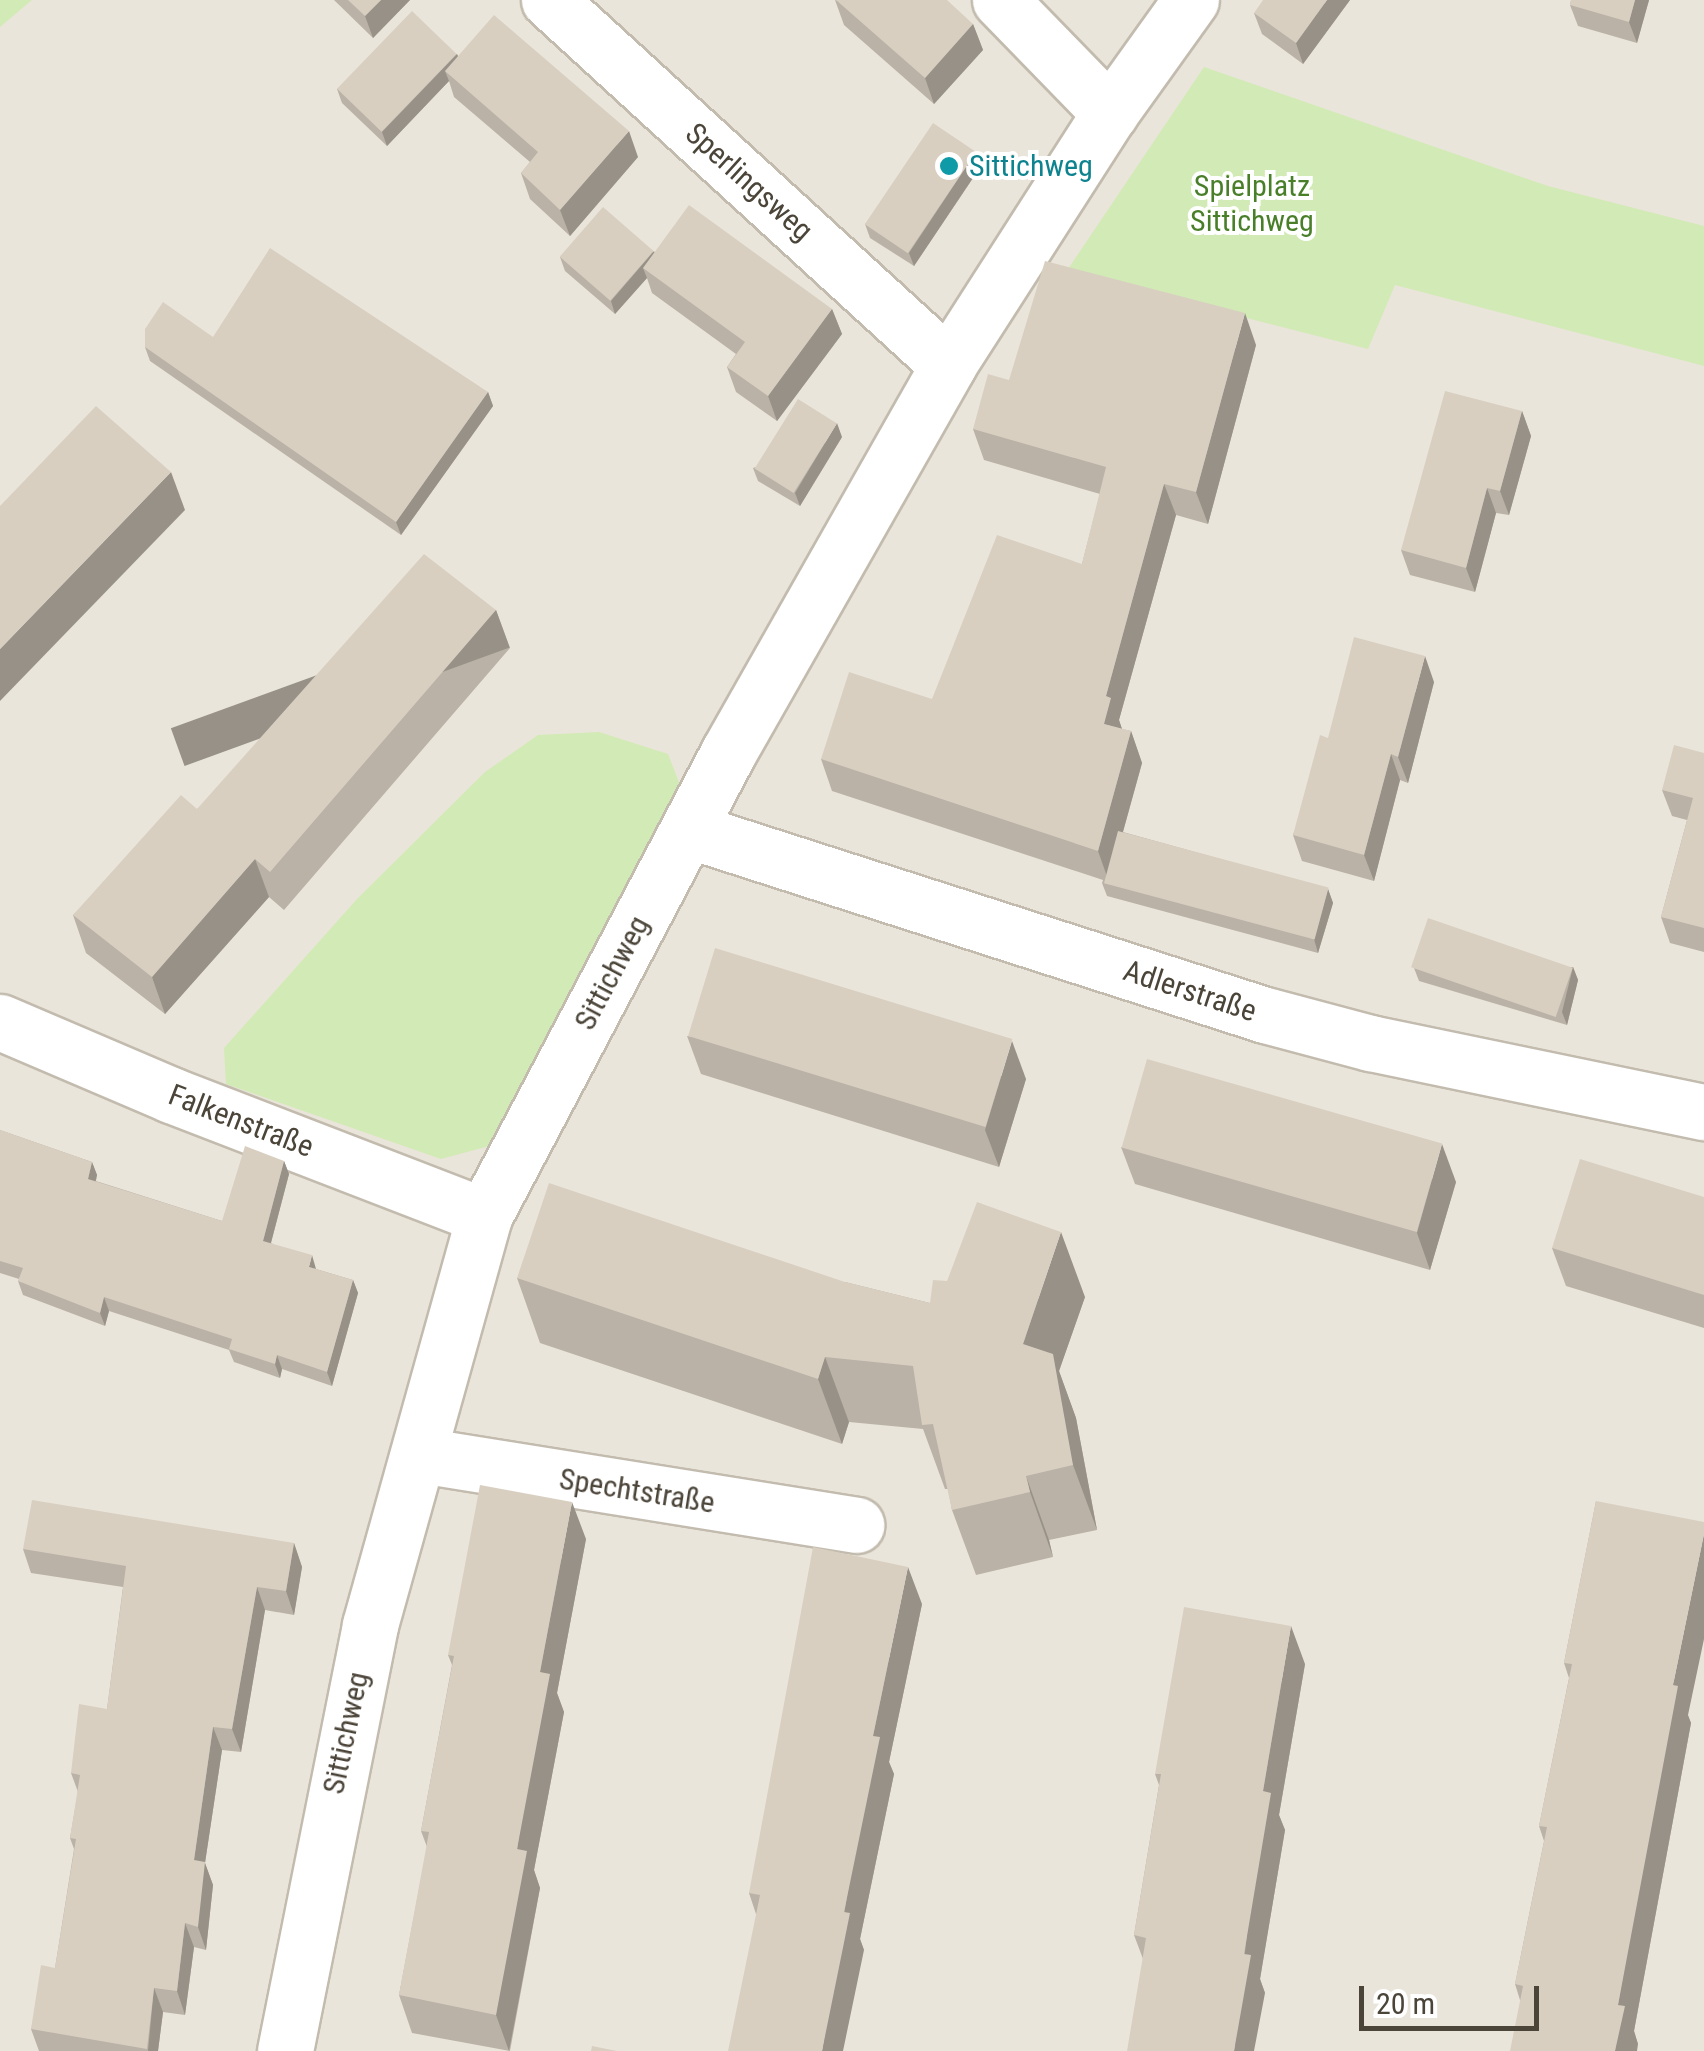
<!DOCTYPE html>
<html>
<head>
<meta charset="utf-8">
<style>
  body { margin:0 }
  #map { position:relative; width:1704px; height:2051px; overflow:hidden; background:#f6f3ec; font-family:"Roboto Condensed",sans-serif }
  div>[style] { position:absolute }
  .residential>* { inset:0; background:#eae5da; transform-origin:0 0 }
  .green>* { inset:0; background:#d2eab5 }
  .roads { filter:drop-shadow(2px 0 #c2bbae) drop-shadow(-2px 0 #c2bbae) drop-shadow(0 2px #c2bbae) drop-shadow(0 -2px #c2bbae) }
  .minor>* { height:55px; margin:-27.5px; padding:0 27.5px; transform-origin:27.5px; border-radius:27.5px; background:#fff }
  .wall>* { inset:0; background:#bab2a6 }
  .shaded-wall>* { inset:0; background:#979187; transform-origin:0 0 }
  .building>* { inset:0; background:#d8cfc1; transform-origin:0 0 }
  .dots>* { width:28px; height:28px; translate:-50% -50%; box-sizing:border-box; border:5px solid #fff; border-radius:50% }
  span { translate:-50% -50%; white-space:nowrap; text-align:center; line-height:1.15; -webkit-text-stroke:8px #fff; paint-order:stroke }
  .culture-label { font-size:30px; color:#0d838f }
  .left { translate:0 -50%; text-align:left }
  .street-label { font-size:30px; color:#4b4439 }
  .park-label { font-size:30px; color:#4a7f2a }
  .scale { position:absolute; left:1359px; top:1986px; width:180px; height:45px; box-sizing:border-box; border:5px solid #4b4439; border-top:0; padding-left:12px; font-size:30px; line-height:35px; white-space:nowrap; color:#4b4439; -webkit-text-stroke:8px #fff; paint-order:stroke }
</style>
</head>
<body>
<div id="map">
  <div class="residential">
    <div style="left:0;top:0;width:1704px;height:2051px"></div>
  </div>
  <div class="green">
    <div style="clip-path:polygon(0 0,32px 0,0 27px)"></div>
    <div style="clip-path:polygon(1204px 67px,1548px 186px,1704px 226px,1704px 366px,1395px 285px,1368px 349px,1066px 272px)"></div>
    <div style="clip-path:polygon(599px 732px,668px 754px,682px 790px,493px 1145px,441px 1159px,226px 1084px,224px 1048px,357px 899px,485px 772px,538px 735px)"></div>
  </div>
  <div class="roads">
    <div class="minor">
      <div style="left:549px;top:0;width:541px;rotate:42.45deg"></div>
      <div style="left:1000px;top:0;width:158px;rotate:45.8deg"></div>
      <div style="left:688px;top:830px;width:606px;rotate:17.78deg"></div>
      <div style="left:1265px;top:1015px;width:109px;rotate:14.9deg"></div>
      <div style="left:1370px;top:1043px;width:341px;rotate:11.7deg"></div>
      <div style="left:0;top:1022px;width:186px;rotate:23.1deg"></div>
      <div style="left:171px;top:1095px;width:336px;rotate:21.1deg"></div>
      <div style="left:420px;top:1455px;width:442px;rotate:9.1deg"></div>
      <div style="left:285px;top:2051px;width:434px;rotate:-78.7deg"></div>
      <div style="left:370px;top:1625px;width:425px;rotate:-74.4deg"></div>
      <div style="left:484px;top:1216px;width:523px;rotate:-62.21deg"></div>
      <div style="left:728px;top:753px;width:446px;rotate:-60.4deg"></div>
      <div style="left:948px;top:365px;width:300px;rotate:-57.3deg"></div>
      <div style="left:1110px;top:113px;width:139px;rotate:-54.4deg"></div>
    </div>
  </div>
  <div class="wall">
    <div style="clip-path:polygon(334px 0,410px 0,373px 38px)"></div>
    <div style="clip-path:polygon(835px 0,973px 24px,983px 50px,934px 104px,844px 25px)"></div>
    <div style="clip-path:polygon(1350px 0,1303px 64px,1262px 34px,1254px 13px)"></div>
    <div style="clip-path:polygon(1571px 0,1649px 0,1637px 43px,1578px 26px,1570px 5px)"></div>
    <div style="clip-path:polygon(457px 54px,458px 56px,638px 157px,570px 236px,530px 199px,521px 173px,530px 162px,454px 97px,449px 81px,387px 146px,342px 103px,337px 89px)"></div>
    <div style="clip-path:polygon(976px 152px,981px 166px,914px 266px,870px 238px,865px 224px)"></div>
    <div style="clip-path:polygon(654px 252px,832px 309px,842px 334px,777px 421px,736px 392px,727px 367px,736px 354px,652px 293px,647px 278px,615px 314px,565px 271px,560px 257px)"></div>
    <div style="clip-path:polygon(213px 337px,488px 392px,493px 406px,401px 535px,150px 361px,145px 347px)"></div>
    <div style="clip-path:polygon(1256px 345px,1208px 524px,1176px 515px,1119px 720px,1122px 729px,1131px 731px,1142px 763px,1123px 832px,1328px 889px,1333px 903px,1318px 953px,1107px 896px,1102px 883px,1103px 880px,832px 791px,821px 759px,932px 699px,1082px 564px,1100px 494px,984px 460px,973px 429px,1009px 380px)"></div>
    <div style="clip-path:polygon(1522px 411px,1531px 436px,1509px 515px,1496px 513px,1475px 592px,1410px 575px,1401px 550px)"></div>
    <div style="clip-path:polygon(842px 437px,800px 506px,758px 481px,753px 468px)"></div>
    <div style="clip-path:polygon(496px 610px,510px 648px,284px 910px,269px 897px,165px 1014px,86px 953px,73px 915px,197px 809px)"></div>
    <div style="clip-path:polygon(1434px 682px,1408px 783px,1400px 780px,1374px 881px,1302px 861px,1293px 835px,1328px 738px)"></div>
    <div style="clip-path:polygon(1704px 753px,1704px 952px,1670px 943px,1661px 917px,1687px 820px,1672px 816px,1662px 790px)"></div>
    <div style="clip-path:polygon(1573px 967px,1578px 980px,1567px 1025px,1419px 981px,1414px 968px)"></div>
    <div style="clip-path:polygon(687px 1036px,1026px 1079px,999px 1167px,701px 1074px)"></div>
    <div style="clip-path:polygon(0 1130px,92px 1162px,97px 1175px,96px 1181px,222px 1221px,284px 1161px,289px 1174px,271px 1243px,316px 1269px,353px 1280px,358px 1293px,332px 1386px,282px 1369px,280px 1378px,234px 1362px,229px 1350px,109px 1311px,105px 1326px,23px 1295px,18px 1281px,19px 1279px,0 1273px)"></div>
    <div style="clip-path:polygon(1121px 1147px,1456px 1182px,1430px 1270px,1135px 1184px)"></div>
    <div style="clip-path:polygon(1704px 1197px,1704px 1328px,1566px 1286px,1552px 1248px)"></div>
    <div style="clip-path:polygon(517px 1278px,845px 1282px,930px 1303px,1085px 1297px,1059px 1371px,1076px 1418px,1097px 1530px,1049px 1540px,1053px 1557px,976px 1575px,952px 1510px,948px 1489px,945px 1489px,923px 1429px,849px 1422px,842px 1444px,540px 1343px)"></div>
    <div style="clip-path:polygon(1596px 1501px,1691px 1723px,1634px 2031px,1638px 2044px,1520px 2000px,1515px 1984px,1544px 1841px,1539px 1826px,1569px 1678px,1564px 1663px)"></div>
    <div style="clip-path:polygon(586px 1539px,557px 1693px,564px 1712px,534px 1870px,540px 1888px,510px 2051px,412px 2033px,399px 1995px,427px 1847px,421px 1831px,452px 1665px,448px 1655px)"></div>
    <div style="clip-path:polygon(294px 1543px,302px 1567px,294px 1615px,265px 1610px,241px 1752px,222px 1750px,205px 1863px,213px 1885px,206px 1950px,194px 1947px,185px 2015px,163px 2012px,158px 2051px,39px 2051px,31px 2029px,55px 1968px,74px 1849px,70px 1838px,78px 1792px,71px 1773px,107px 1709px,123px 1587px,31px 1573px,23px 1549px)"></div>
    <div style="clip-path:polygon(922px 1604px,889px 1762px,894px 1774px,860px 1939px,864px 1950px,756px 1914px,749px 1893px)"></div>
    <div style="clip-path:polygon(1305px 1664px,1279px 1815px,1285px 1830px,1260px 1979px,1265px 1993px,1143px 1959px,1134px 1935px,1159px 1785px,1155px 1774px)"></div>
  </div>
  <div class="shaded-wall">
    <div style="clip-path:polygon(381px 0,410px 0,373px 38px,365px 16px)"></div>
    <div style="clip-path:polygon(1327px 0,1350px 0,1303px 64px,1296px 43px)"></div>
    <div style="clip-path:polygon(1635px 0,1649px 0,1637px 43px,1629px 22px)"></div>
    <div style="clip-path:polygon(973px 24px,983px 50px,934px 104px,925px 78px)"></div>
    <div style="clip-path:polygon(457px 54px,462px 67px,445px 71px,449px 81px,387px 146px,382px 132px)"></div>
    <div style="clip-path:polygon(629px 131px,638px 157px,570px 236px,560px 210px)"></div>
    <div style="clip-path:polygon(976px 152px,981px 166px,914px 266px,909px 253px)"></div>
    <div style="clip-path:polygon(654px 251px,659px 264px,643px 268px,647px 278px,615px 314px,611px 301px)"></div>
    <div style="clip-path:polygon(832px 309px,842px 334px,777px 421px,768px 396px)"></div>
    <div style="clip-path:polygon(1245px 313px,1256px 345px,1208px 524px,1196px 492px)"></div>
    <div style="clip-path:polygon(488px 392px,493px 406px,401px 535px,396px 522px)"></div>
    <div style="clip-path:polygon(1522px 411px,1531px 436px,1509px 515px,1500px 491px)"></div>
    <div style="clip-path:polygon(837px 423px,842px 437px,800px 506px,795px 493px)"></div>
    <div style="clip-path:polygon(171px 472px,185px 510px,0 701px,0 649px)"></div>
    <div style="clip-path:polygon(1164px 484px,1176px 515px,1119px 720px,1122px 729px,1104px 724px,1106px 696px)"></div>
    <div style="clip-path:polygon(1487px 488px,1496px 513px,1475px 592px,1466px 568px)"></div>
    <div style="left:496px;top:610px;width:40px;height:346px;rotate:70deg"></div>
    <div style="clip-path:polygon(1425px 656px,1434px 682px,1408px 783px,1398px 757px)"></div>
    <div style="clip-path:polygon(1131px 731px,1142px 763px,1109px 882px,1098px 851px)"></div>
    <div style="clip-path:polygon(1391px 754px,1400px 780px,1374px 881px,1364px 855px)"></div>
    <div style="clip-path:polygon(255px 859px,269px 897px,165px 1014px,152px 977px)"></div>
    <div style="clip-path:polygon(1328px 889px,1333px 903px,1318px 953px,1314px 939px)"></div>
    <div style="clip-path:polygon(1573px 967px,1578px 980px,1567px 1025px,1562px 1012px)"></div>
    <div style="clip-path:polygon(1012px 1041px,1026px 1079px,999px 1167px,985px 1130px)"></div>
    <div style="clip-path:polygon(1442px 1144px,1456px 1182px,1430px 1270px,1417px 1233px)"></div>
    <div style="clip-path:polygon(284px 1161px,289px 1174px,268px 1254px,263px 1241px)"></div>
    <div style="clip-path:polygon(92px 1162px,97px 1175px,93px 1192px,88px 1179px)"></div>
    <div style="clip-path:polygon(1061px 1232px,1085px 1297px,1059px 1371px,1076px 1418px,1097px 1530px,1073px 1465px,1023px 1344px)"></div>
    <div style="clip-path:polygon(312px 1255px,316px 1269px,309px 1267px)"></div>
    <div style="clip-path:polygon(353px 1280px,358px 1293px,332px 1386px,327px 1372px)"></div>
    <div style="clip-path:polygon(104px 1297px,109px 1311px,105px 1326px,100px 1313px)"></div>
    <div style="clip-path:polygon(277px 1355px,282px 1369px,280px 1378px,275px 1364px)"></div>
    <div style="clip-path:polygon(825px 1357px,849px 1422px,842px 1444px,818px 1379px)"></div>
    <div style="clip-path:polygon(1026px 1476px,1049px 1540px,1053px 1557px,1030px 1492px)"></div>
    <div style="clip-path:polygon(572px 1502px,586px 1539px,557px 1693px,564px 1712px,534px 1870px,540px 1888px,509px 2051px,496px 2015px,540px 1672px)"></div>
    <div style="clip-path:polygon(1704px 1534px,1704px 1639px,1688px 1715px,1691px 1723px,1634px 2031px,1638px 2044px,1637px 2051px,1615px 2051px,1618px 2005px,1673px 1685px)"></div>
    <div style="clip-path:polygon(294px 1543px,302px 1567px,294px 1615px,286px 1591px)"></div>
    <div style="clip-path:polygon(908px 1567px,922px 1604px,889px 1762px,894px 1774px,860px 1939px,864px 1950px,843px 2051px,822px 2051px,873px 1736px)"></div>
    <div style="clip-path:polygon(257px 1587px,265px 1610px,241px 1752px,232px 1729px)"></div>
    <div style="clip-path:polygon(1291px 1626px,1305px 1664px,1279px 1815px,1285px 1830px,1260px 1979px,1265px 1993px,1254px 2051px,1234px 2051px,1263px 1791px)"></div>
    <div style="clip-path:polygon(213px 1727px,222px 1750px,205px 1863px,213px 1885px,206px 1950px,198px 1927px,194px 1860px)"></div>
    <div style="clip-path:polygon(185px 1923px,194px 1947px,185px 2015px,177px 1991px)"></div>
    <div style="clip-path:polygon(154px 1988px,163px 2012px,158px 2051px,148px 2051px)"></div>
  </div>
  <div class="building">
    <div style="clip-path:polygon(348px 0,381px 0,365px 16px)"></div>
    <div style="clip-path:polygon(836px 0,947px 0,973px 24px,925px 78px)"></div>
    <div style="clip-path:polygon(1263px 0,1327px 0,1296px 43px,1254px 13px)"></div>
    <div style="clip-path:polygon(1571px 0,1635px 0,1629px 22px,1570px 5px)"></div>
    <div style="left:412px;top:11px;width:62px;height:108px;rotate:44deg"></div>
    <div style="clip-path:polygon(494px 15px,629px 131px,560px 210px,521px 173px,538px 152px,445px 71px)"></div>
    <div style="left:933px;top:123px;width:52px;height:122px;rotate:34deg"></div>
    <div style="clip-path:polygon(689px 205px,832px 309px,768px 396px,727px 367px,745px 342px,643px 268px)"></div>
    <div style="left:603px;top:207px;width:67px;height:66px;rotate:41deg"></div>
    <div style="clip-path:polygon(270px 248px,488px 392px,396px 522px,145px 347px,145px 329px,163px 302px,213px 337px)"></div>
    <div style="clip-path:polygon(1045px 261px,1245px 313px,1196px 492px,1164px 484px,1106px 696px,1111px 698px,1104px 724px,1131px 731px,1098px 851px,821px 759px,849px 672px,932px 699px,997px 535px,1082px 564px,1106px 467px,973px 429px,988px 374px,1009px 380px)"></div>
    <div style="clip-path:polygon(1445px 391px,1522px 411px,1500px 491px,1487px 488px,1466px 568px,1401px 550px)"></div>
    <div style="left:798px;top:399px;width:46px;height:82px;rotate:32deg"></div>
    <div style="clip-path:polygon(96px 406px,171px 472px,0 649px,0 506px)"></div>
    <div style="clip-path:polygon(424px 554px,496px 610px,270px 872px,255px 859px,152px 977px,73px 915px,181px 795px,197px 809px)"></div>
    <div style="clip-path:polygon(1354px 637px,1425px 656px,1398px 757px,1391px 754px,1364px 855px,1293px 835px,1320px 735px,1328px 738px)"></div>
    <div style="clip-path:polygon(1674px 745px,1704px 753px,1704px 928px,1661px 917px,1693px 798px,1662px 790px)"></div>
    <div style="left:1118px;top:831px;width:218px;height:54px;rotate:15deg"></div>
    <div style="left:1428px;top:918px;width:153px;height:52px;rotate:19deg"></div>
    <div style="left:715px;top:948px;width:311px;height:92px;rotate:17deg"></div>
    <div style="left:1147px;top:1059px;width:307px;height:92px;rotate:16deg"></div>
    <div style="clip-path:polygon(0 1130px,92px 1162px,88px 1179px,222px 1221px,245px 1146px,284px 1161px,263px 1241px,312px 1255px,309px 1267px,353px 1280px,327px 1372px,277px 1355px,275px 1364px,229px 1349px,232px 1339px,104px 1297px,100px 1313px,18px 1281px,23px 1268px,0 1261px)"></div>
    <div style="clip-path:polygon(1580px 1159px,1704px 1197px,1704px 1295px,1552px 1248px)"></div>
    <div style="clip-path:polygon(549px 1183px,845px 1282px,930px 1303px,933px 1280px,947px 1281px,977px 1202px,1061px 1232px,1023px 1344px,1053px 1354px,1073px 1465px,1026px 1476px,1030px 1492px,952px 1510px,933px 1424px,922px 1425px,913px 1366px,825px 1357px,818px 1379px,517px 1278px)"></div>
    <div style="clip-path:polygon(480px 1485px,572px 1502px,540px 1672px,550px 1674px,517px 1849px,527px 1851px,496px 2015px,399px 1995px,429px 1832px,421px 1831px,454px 1656px,448px 1655px)"></div>
    <div style="clip-path:polygon(32px 1500px,294px 1543px,286px 1591px,257px 1587px,232px 1729px,213px 1727px,194px 1860px,205px 1862px,198px 1927px,185px 1923px,177px 1991px,154px 1988px,147px 2049px,31px 2029px,41px 1965px,55px 1968px,76px 1839px,70px 1838px,80px 1775px,71px 1773px,79px 1704px,107px 1709px,126px 1566px,23px 1549px)"></div>
    <div style="clip-path:polygon(1596px 1501px,1704px 1522px,1704px 1534px,1673px 1685px,1678px 1686px,1618px 2005px,1625px 2006px,1615px 2051px,1510px 2051px,1523px 1986px,1515px 1984px,1547px 1827px,1539px 1826px,1572px 1664px,1564px 1663px)"></div>
    <div style="clip-path:polygon(813px 1547px,908px 1567px,873px 1736px,880px 1737px,844px 1912px,850px 1913px,822px 2051px,728px 2051px,760px 1895px,749px 1893px)"></div>
    <div style="clip-path:polygon(1184px 1607px,1291px 1626px,1263px 1791px,1271px 1793px,1244px 1954px,1251px 1955px,1234px 2051px,1127px 2051px,1146px 1938px,1134px 1935px,1161px 1774px,1155px 1774px)"></div>
    <div style="clip-path:polygon(592px 2046px,617px 2051px,591px 2051px)"></div>
  </div>
  <div class="dots">
    <div style="left:949px;top:166px;background:#0f9aa8"></div>
  </div>
  <div class="culture-label">
    <span class="left" style="left:969px;top:166px">Sittichweg</span>
  </div>
  <div class="street-label">
    <span style="left:749px;top:182px;rotate:42deg">Sperlingsweg</span>
    <span style="left:612px;top:973px;rotate:-62deg">Sittichweg</span>
    <span style="left:1190px;top:991px;rotate:18deg">Adlerstraße</span>
    <span style="left:241px;top:1121px;rotate:21deg">Falkenstraße</span>
    <span style="left:637px;top:1491px;rotate:9deg">Spechtstraße</span>
    <span style="left:346px;top:1733px;rotate:-78deg">Sittichweg</span>
  </div>
  <div class="park-label">
    <span style="left:1252px;top:203px">Spielplatz<br>Sittichweg</span>
  </div>
  <div class="scale">20 m</div>
</div>
</body>
</html>
